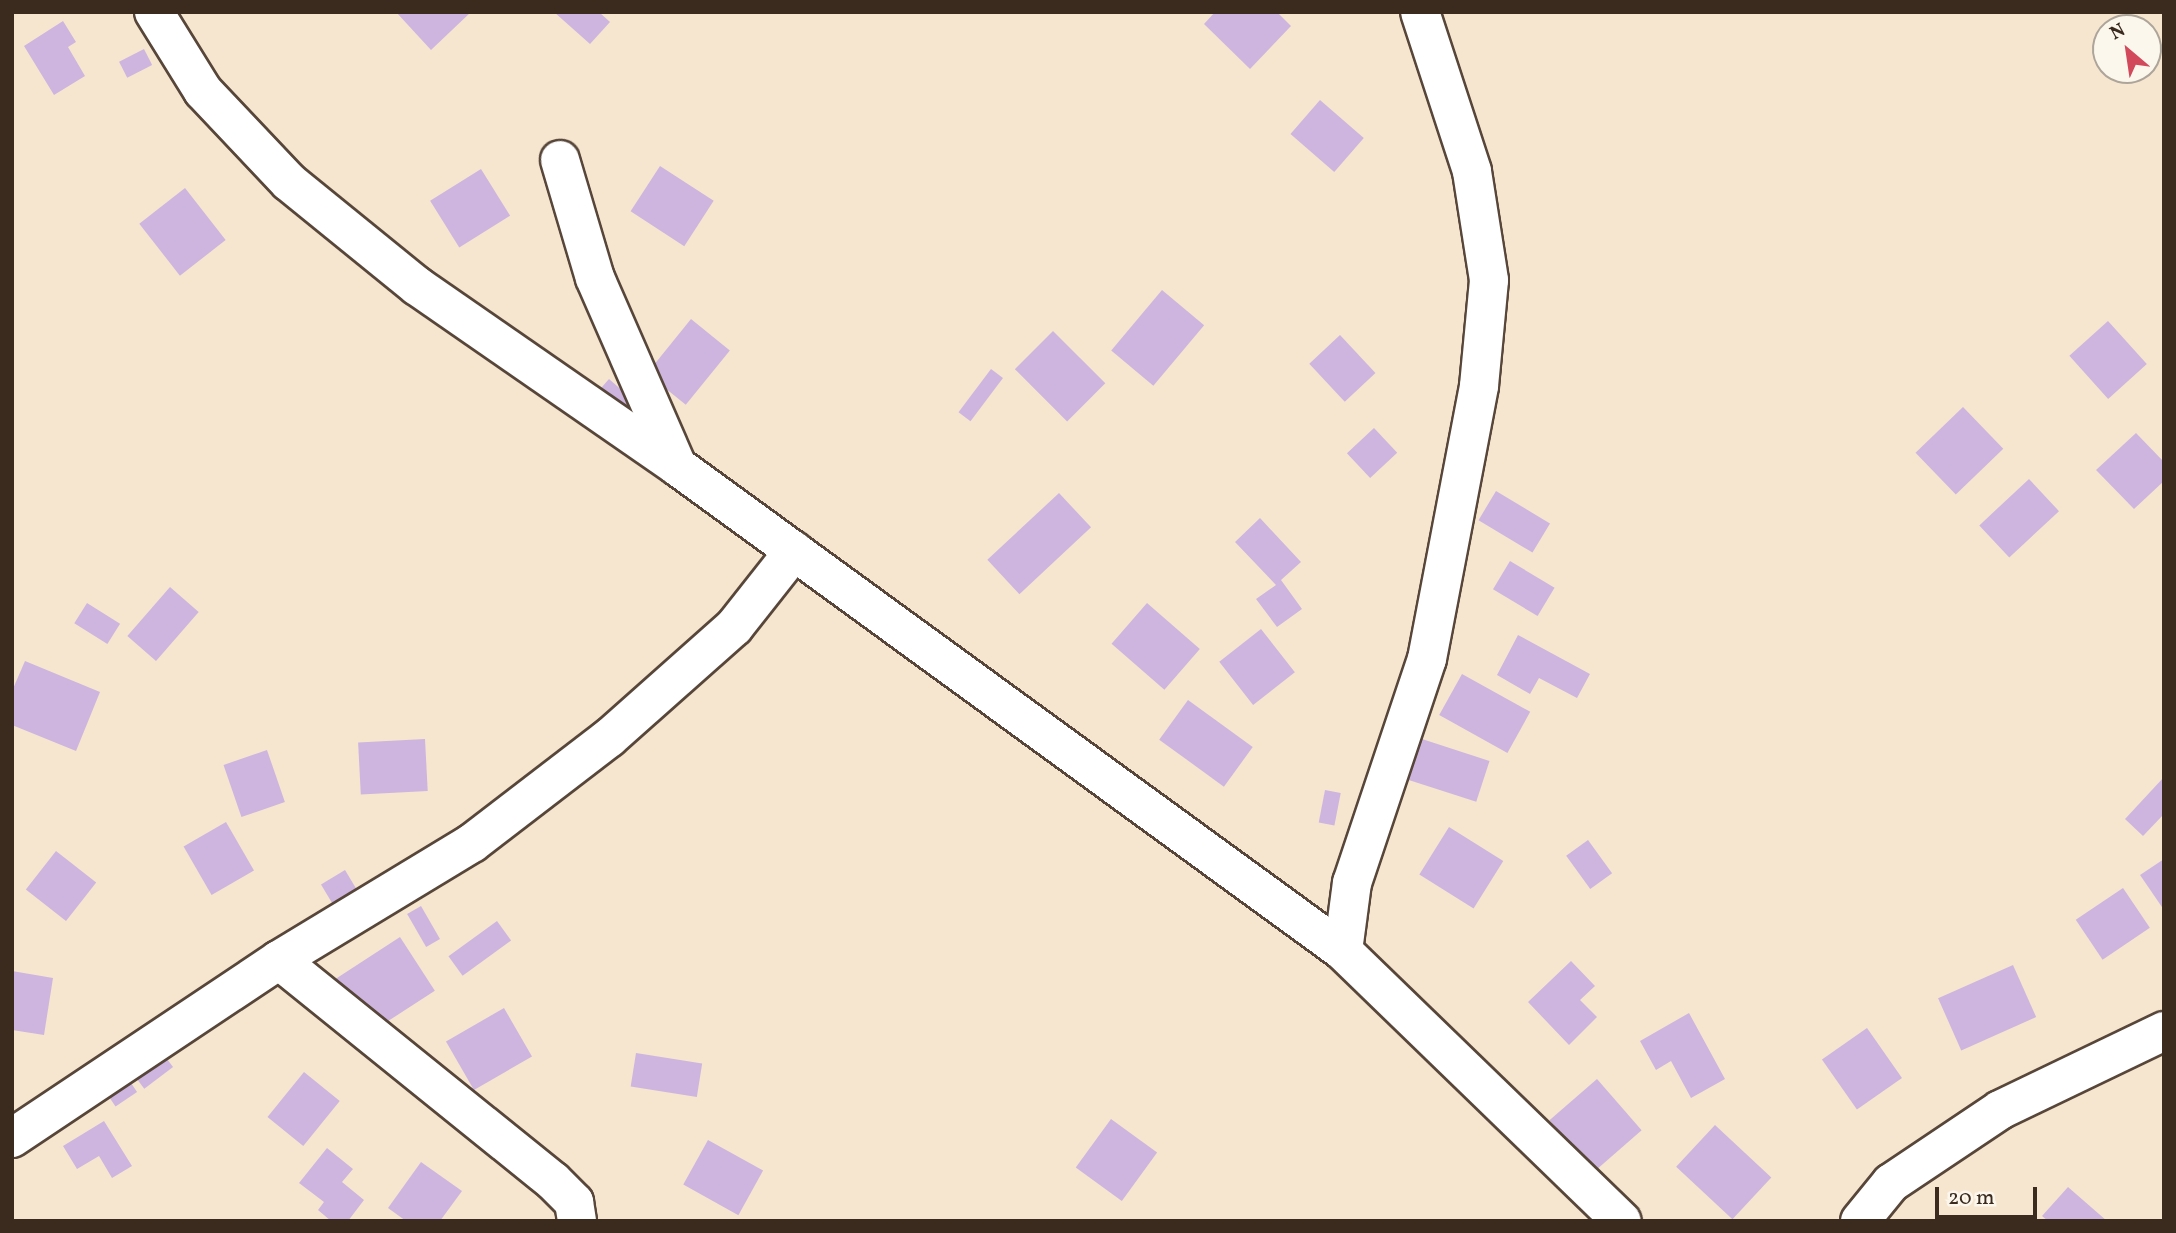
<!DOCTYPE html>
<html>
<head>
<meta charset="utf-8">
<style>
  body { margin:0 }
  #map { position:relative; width:2176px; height:1233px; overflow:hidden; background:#f6e6cf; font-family:Vollkorn,serif }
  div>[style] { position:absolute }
  .building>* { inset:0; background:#cdb5df; transform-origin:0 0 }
  .roads { filter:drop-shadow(2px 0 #574639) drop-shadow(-2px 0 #574639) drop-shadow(0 2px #574639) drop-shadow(0 -2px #574639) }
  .minor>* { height:38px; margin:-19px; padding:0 19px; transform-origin:19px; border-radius:19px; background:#fff }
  span { translate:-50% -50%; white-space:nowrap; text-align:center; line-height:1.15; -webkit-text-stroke:5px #fbf7ec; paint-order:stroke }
  .frame { position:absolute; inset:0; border:14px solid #3b2a1e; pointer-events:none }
  .north { position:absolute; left:2092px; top:14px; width:70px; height:70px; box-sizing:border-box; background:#fbf7ec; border:2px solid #aea59a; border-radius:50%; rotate:331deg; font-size:19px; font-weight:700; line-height:28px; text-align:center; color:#3b2a1e }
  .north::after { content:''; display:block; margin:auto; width:24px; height:32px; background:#d1495b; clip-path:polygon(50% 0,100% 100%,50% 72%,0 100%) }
  .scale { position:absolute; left:1935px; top:1187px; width:102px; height:32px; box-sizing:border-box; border:4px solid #3b2a1e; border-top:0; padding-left:9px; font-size:21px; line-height:24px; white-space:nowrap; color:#3b2a1e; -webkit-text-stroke:5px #fbf7ec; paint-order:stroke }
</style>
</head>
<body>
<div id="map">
  <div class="building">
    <div style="clip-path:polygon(396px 12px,471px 12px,431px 50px)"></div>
    <div style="clip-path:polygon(554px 12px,599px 12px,610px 22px,590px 44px)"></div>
    <div style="clip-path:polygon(1215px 12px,1277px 12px,1291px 26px,1250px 69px,1204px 24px)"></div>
    <div style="clip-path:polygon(63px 21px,76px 42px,68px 47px,85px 76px,54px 95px,24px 46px)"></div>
    <div style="left:144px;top:49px;width:18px;height:28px;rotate:63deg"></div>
    <div style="left:1320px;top:100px;width:58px;height:45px;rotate:41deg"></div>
    <div style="left:660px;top:166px;width:64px;height:54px;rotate:33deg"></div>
    <div style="left:481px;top:169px;width:55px;height:60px;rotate:58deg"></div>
    <div style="left:185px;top:188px;width:66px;height:58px;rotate:52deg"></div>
    <div style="left:1162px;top:290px;width:55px;height:79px;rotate:40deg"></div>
    <div style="left:691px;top:319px;width:50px;height:70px;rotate:39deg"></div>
    <div style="left:2108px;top:321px;width:58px;height:52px;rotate:48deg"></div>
    <div style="left:1053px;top:331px;width:74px;height:54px;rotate:45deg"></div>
    <div style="left:1340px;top:335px;width:52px;height:42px;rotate:47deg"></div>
    <div style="left:991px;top:369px;width:15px;height:54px;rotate:37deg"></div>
    <div style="left:609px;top:379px;width:33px;height:21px;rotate:41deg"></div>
    <div style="left:1963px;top:407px;width:58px;height:66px;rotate:46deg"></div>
    <div style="left:1374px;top:428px;width:34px;height:37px;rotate:47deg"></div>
    <div style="clip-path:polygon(2136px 433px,2164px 462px,2164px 481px,2134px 509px,2096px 470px)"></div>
    <div style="left:2029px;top:479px;width:44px;height:68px;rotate:47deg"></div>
    <div style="left:1496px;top:491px;width:63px;height:34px;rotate:31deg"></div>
    <div style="left:1059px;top:493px;width:47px;height:98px;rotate:47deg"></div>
    <div style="clip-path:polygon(1260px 518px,1301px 562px,1281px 580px,1302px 609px,1277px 627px,1256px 599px,1276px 585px,1235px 542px)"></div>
    <div style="left:1510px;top:561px;width:52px;height:33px;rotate:31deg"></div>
    <div style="left:170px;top:587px;width:38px;height:65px;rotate:41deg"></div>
    <div style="left:87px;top:603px;width:39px;height:24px;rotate:32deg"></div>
    <div style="left:1147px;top:603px;width:70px;height:54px;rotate:41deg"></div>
    <div style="left:1261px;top:629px;width:55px;height:53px;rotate:52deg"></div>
    <div style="clip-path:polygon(1518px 635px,1590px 674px,1577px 698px,1539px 678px,1530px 694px,1497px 675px)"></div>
    <div style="clip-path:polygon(25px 661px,100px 692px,76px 751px,12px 725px,12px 691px)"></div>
    <div style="left:1462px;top:674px;width:78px;height:47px;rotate:29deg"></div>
    <div style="left:1188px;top:700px;width:80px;height:49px;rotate:36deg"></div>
    <div style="left:425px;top:739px;width:52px;height:67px;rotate:87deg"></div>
    <div style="left:1422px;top:739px;width:71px;height:43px;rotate:18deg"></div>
    <div style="left:267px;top:750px;width:55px;height:46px;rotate:71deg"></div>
    <div style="clip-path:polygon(2164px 777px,2164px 814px,2143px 836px,2125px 819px)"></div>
    <div style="left:1325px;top:790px;width:16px;height:33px;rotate:11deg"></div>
    <div style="left:226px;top:822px;width:56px;height:49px;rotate:60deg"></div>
    <div style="left:1449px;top:827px;width:64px;height:56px;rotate:32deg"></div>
    <div style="left:1588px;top:840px;width:41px;height:27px;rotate:54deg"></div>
    <div style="left:56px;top:851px;width:51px;height:49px;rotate:38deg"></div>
    <div style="clip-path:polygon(2164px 859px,2164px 910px,2140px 875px)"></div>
    <div style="left:345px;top:870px;width:23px;height:28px;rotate:59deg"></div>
    <div style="left:2123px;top:888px;width:48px;height:57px;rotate:56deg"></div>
    <div style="left:421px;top:906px;width:38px;height:16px;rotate:60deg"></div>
    <div style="left:497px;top:921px;width:24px;height:60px;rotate:54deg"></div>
    <div style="left:400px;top:937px;width:64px;height:77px;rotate:57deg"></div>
    <div style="clip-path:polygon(1571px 961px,1595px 986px,1580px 1000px,1597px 1017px,1569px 1045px,1528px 1002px)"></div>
    <div style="left:2013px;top:965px;width:57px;height:82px;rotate:66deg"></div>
    <div style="clip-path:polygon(12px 971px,53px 978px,44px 1035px,12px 1030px)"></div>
    <div style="left:504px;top:1008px;width:56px;height:67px;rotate:60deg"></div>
    <div style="clip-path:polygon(1689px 1013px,1725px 1079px,1691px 1098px,1671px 1061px,1656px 1070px,1640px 1041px)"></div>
    <div style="left:1867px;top:1028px;width:61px;height:55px;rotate:55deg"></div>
    <div style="left:161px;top:1051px;width:20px;height:36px;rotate:53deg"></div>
    <div style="left:636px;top:1053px;width:67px;height:34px;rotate:9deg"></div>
    <div style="left:304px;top:1072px;width:46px;height:58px;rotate:39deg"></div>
    <div style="left:127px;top:1077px;width:18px;height:26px;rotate:56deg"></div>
    <div style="left:1597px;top:1079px;width:68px;height:63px;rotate:49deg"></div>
    <div style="left:1111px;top:1119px;width:57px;height:60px;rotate:36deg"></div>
    <div style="clip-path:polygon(104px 1121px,132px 1166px,112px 1178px,99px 1156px,77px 1169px,63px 1146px)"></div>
    <div style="left:1715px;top:1125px;width:77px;height:57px;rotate:43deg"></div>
    <div style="left:708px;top:1140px;width:63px;height:51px;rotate:29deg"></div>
    <div style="clip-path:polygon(327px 1148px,353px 1169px,342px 1182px,364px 1200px,348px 1221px,331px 1221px,318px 1210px,324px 1202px,299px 1183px)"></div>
    <div style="clip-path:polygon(421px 1162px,462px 1191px,440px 1221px,406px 1221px,388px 1208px)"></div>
    <div style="clip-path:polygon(2068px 1187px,2107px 1221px,2048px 1221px,2042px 1216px)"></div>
  </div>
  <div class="roads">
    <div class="minor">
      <div style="left:154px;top:12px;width:93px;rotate:58.2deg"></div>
      <div style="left:203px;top:91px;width:125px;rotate:46.6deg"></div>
      <div style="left:289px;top:182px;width:165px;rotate:39.1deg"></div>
      <div style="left:417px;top:286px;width:316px;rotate:34.7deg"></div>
      <div style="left:677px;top:466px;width:824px;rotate:36.06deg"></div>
      <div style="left:1343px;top:951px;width:388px;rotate:44.1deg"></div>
      <div style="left:560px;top:160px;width:123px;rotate:73.5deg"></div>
      <div style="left:595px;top:278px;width:205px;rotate:66.4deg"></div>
      <div style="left:1343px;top:951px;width:69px;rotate:-82.5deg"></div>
      <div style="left:1352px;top:883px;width:236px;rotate:-71.5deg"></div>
      <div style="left:1427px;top:659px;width:278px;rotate:-79.2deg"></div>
      <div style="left:1479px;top:386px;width:106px;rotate:-84.6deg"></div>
      <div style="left:1489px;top:280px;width:110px;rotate:-98.9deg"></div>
      <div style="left:1472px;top:171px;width:167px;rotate:-108.1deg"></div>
      <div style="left:279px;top:960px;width:352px;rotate:38.9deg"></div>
      <div style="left:553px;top:1181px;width:30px;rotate:45deg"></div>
      <div style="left:574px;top:1202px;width:19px;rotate:81deg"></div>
      <div style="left:12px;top:1138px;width:321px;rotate:-33.7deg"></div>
      <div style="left:279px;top:960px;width:226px;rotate:-31.2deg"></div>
      <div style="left:472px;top:843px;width:173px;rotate:-37.5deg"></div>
      <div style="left:609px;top:738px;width:167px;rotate:-41.6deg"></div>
      <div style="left:734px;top:627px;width:97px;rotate:-51.7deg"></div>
      <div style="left:1860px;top:1221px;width:49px;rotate:-50.8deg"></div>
      <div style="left:1891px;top:1183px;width:131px;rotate:-33.8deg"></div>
      <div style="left:2000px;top:1110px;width:182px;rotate:-25.7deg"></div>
    </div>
  </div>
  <div class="frame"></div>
  <div class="north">N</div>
  <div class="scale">20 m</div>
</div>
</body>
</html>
